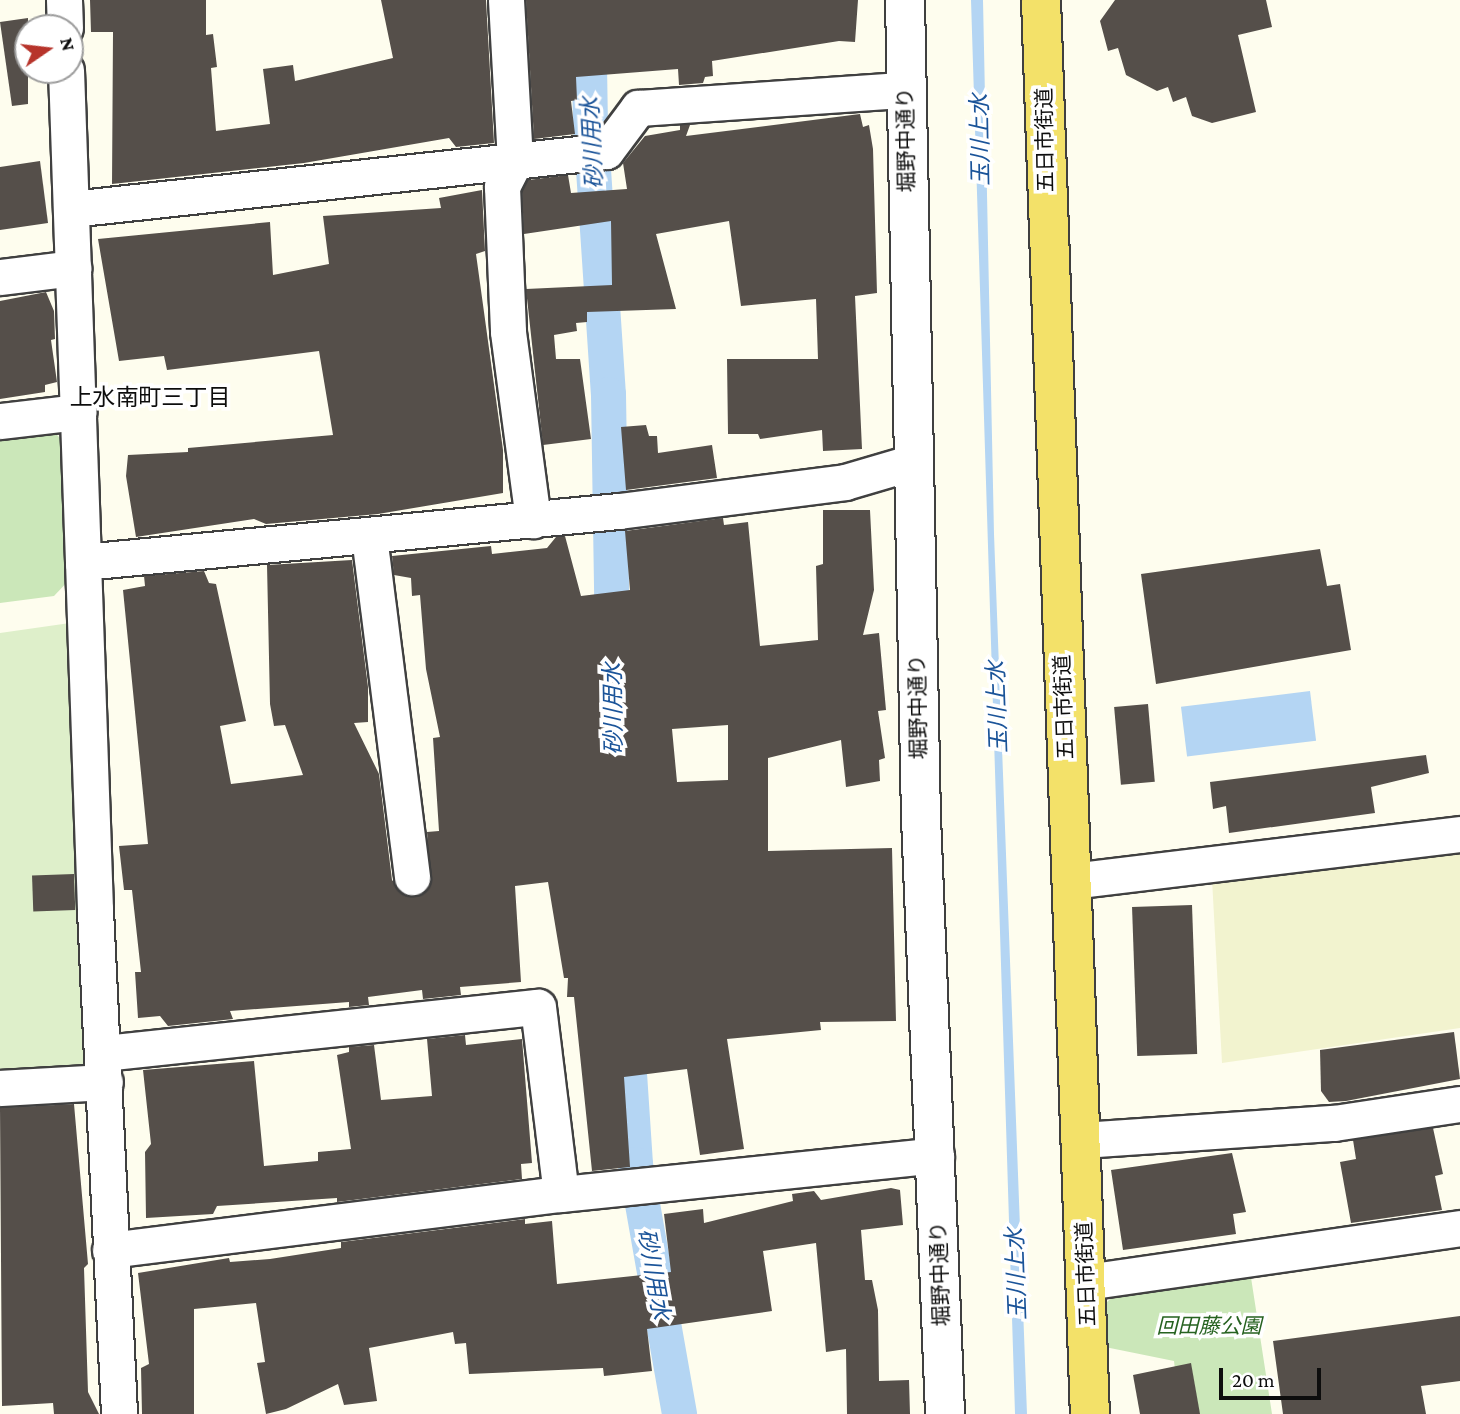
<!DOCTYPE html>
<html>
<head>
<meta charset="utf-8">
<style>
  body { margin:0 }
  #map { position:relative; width:1460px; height:1414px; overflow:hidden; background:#fefdee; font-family:"Crimson Pro","Noto Sans JP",serif }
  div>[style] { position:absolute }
  .farmland>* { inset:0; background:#f2f3cf }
  .green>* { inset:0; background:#cbe7b9 }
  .pitch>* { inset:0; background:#deefca }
  .water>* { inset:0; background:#b4d5f3; transform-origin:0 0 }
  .canal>* { height:35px; margin:-17.5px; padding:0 17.5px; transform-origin:17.5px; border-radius:17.5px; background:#b4d5f3 }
  .building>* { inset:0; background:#554f4a; transform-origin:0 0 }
  .roads { filter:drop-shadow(2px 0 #404040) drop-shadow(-2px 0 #404040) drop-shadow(0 2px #404040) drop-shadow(0 -2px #404040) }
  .minor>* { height:35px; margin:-17.5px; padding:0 17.5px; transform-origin:17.5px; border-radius:17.5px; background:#fff }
  .tertiary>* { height:38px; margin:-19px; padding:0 19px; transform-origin:19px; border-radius:19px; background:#fff }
  .primary>* { height:38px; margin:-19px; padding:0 19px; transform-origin:19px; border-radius:19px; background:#f3e169 }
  span { translate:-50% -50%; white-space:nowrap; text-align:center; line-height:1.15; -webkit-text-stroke:7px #fff; paint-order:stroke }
  .street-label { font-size:21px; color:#0d0d0d }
  .park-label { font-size:21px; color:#266220; font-style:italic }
  .water-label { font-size:23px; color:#1b5499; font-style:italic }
  .neighbourhood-label { font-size:23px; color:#0d0d0d }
  .north { position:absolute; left:14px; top:14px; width:70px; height:70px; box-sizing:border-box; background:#fff; border:2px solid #9e9e9e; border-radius:50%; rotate:76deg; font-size:19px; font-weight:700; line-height:28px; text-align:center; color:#0d0d0d }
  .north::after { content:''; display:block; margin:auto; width:24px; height:32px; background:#b7342b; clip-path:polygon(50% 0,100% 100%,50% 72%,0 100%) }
  .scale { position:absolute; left:1219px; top:1368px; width:102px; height:32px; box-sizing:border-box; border:4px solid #0d0d0d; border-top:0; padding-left:9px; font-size:21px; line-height:24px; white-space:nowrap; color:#0d0d0d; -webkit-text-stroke:5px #fff; paint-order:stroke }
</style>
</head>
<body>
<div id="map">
  <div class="farmland">
    <div style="clip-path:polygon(1460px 847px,1460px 1028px,1222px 1063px,1212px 879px)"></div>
  </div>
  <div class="green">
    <div style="clip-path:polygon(53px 431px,65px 443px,71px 578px,54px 596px,0 603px,0 437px)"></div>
    <div style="clip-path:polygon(1250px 1271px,1272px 1414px,1180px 1414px,1174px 1361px,1105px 1347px,1106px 1303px,1123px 1287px)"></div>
  </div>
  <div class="pitch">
    <div style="clip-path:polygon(77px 622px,94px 1068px,0 1074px,0 633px)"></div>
  </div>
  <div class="water">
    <div style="clip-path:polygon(971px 0,983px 0,994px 534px,1027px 1414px,1015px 1414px)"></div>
    <div style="left:1310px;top:691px;width:50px;height:130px;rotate:83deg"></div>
  </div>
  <div class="canal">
    <div style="left:588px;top:0;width:124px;rotate:89.1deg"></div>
    <div style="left:590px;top:124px;width:271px;rotate:86.2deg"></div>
    <div style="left:608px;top:394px;width:246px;rotate:89.1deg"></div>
    <div style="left:626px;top:1028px;width:136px;rotate:86.2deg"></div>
    <div style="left:635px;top:1164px;width:254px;rotate:80deg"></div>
  </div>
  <div class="building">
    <div style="clip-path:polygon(90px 0,206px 0,206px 35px,213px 34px,217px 67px,211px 68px,216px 131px,270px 124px,263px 69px,293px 65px,295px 81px,393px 58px,381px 0,486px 0,494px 143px,456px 147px,449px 138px,304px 163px,112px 184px,113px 32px,91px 32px)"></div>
    <div style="clip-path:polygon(526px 0,858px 0,855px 42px,839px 41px,712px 61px,713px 76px,705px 77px,703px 83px,679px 85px,678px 69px,576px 77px,577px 100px,571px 101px,575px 134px,534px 139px)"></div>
    <div style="clip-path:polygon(1115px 0,1266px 0,1272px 27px,1238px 35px,1256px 112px,1212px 123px,1192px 116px,1186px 97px,1173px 102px,1168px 87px,1157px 91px,1126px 75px,1118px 48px,1108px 51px,1100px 21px)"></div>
    <div style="clip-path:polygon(28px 18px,28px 104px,12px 106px,0 22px)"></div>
    <div style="clip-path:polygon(860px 114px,863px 127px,869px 125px,873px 149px,877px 293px,855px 296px,862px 449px,823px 451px,822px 430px,760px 439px,758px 434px,728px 434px,727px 359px,818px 359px,816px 299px,741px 306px,729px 221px,656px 234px,676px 309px,587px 312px,587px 322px,576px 323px,577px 331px,554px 335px,556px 359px,580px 359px,591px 439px,543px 445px,526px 289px,612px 285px,611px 221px,524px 234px,522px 191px,528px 180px,568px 175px,571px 193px,627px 189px,623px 163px,645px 136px,680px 130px,680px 125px,690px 125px,686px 136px)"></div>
    <div style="clip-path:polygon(40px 161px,48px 223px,0 230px,0 167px)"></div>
    <div style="clip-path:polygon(482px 190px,485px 251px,476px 254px,503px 450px,503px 493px,378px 514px,266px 524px,254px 519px,136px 537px,126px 476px,128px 455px,188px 452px,188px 448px,333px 435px,319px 351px,167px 370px,164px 356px,119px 361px,98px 239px,270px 222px,273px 275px,329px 264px,323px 216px,441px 208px,439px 198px)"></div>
    <div style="clip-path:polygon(46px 292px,54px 311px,55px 339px,51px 340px,57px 382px,45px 385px,45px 392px,0 399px,0 301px)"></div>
    <div style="clip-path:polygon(646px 425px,649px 436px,657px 436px,658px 453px,712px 445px,717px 478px,626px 490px,621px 427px)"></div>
    <div style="clip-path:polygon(evenodd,823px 510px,870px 510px,874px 590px,863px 635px,879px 633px,886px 710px,878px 711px,885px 758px,879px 760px,880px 781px,846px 787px,841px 740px,768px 758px,768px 851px,892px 848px,896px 1021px,820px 1022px,821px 1030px,727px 1039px,744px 1149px,700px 1155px,687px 1069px,624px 1077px,630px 1167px,592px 1171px,574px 997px,567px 997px,568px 978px,564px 978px,548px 882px,515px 886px,521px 982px,460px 987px,461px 995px,423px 999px,422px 990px,368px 997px,369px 1005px,349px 1007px,349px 1002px,230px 1011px,233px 1019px,168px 1026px,160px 1016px,138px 1018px,135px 972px,141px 972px,132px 890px,124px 890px,119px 846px,148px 844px,123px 590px,145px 586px,144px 576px,204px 571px,209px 583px,216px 584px,246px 721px,220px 726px,231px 784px,303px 775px,285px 725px,274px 726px,270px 704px,267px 565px,352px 560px,368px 687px,368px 722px,354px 723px,379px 774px,392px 880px,404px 895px,414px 897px,431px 884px,427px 832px,439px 831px,433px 738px,440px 737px,426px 669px,420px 595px,412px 596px,411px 578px,394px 575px,392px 556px,491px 546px,492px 554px,547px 548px,556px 537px,565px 536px,581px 596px,630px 590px,625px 531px,723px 518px,724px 525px,748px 522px,760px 646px,818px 640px,816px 566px,823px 564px,823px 510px,728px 725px,728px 780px,677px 782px,672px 729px,728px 725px)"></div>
    <div style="clip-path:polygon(1320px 549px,1327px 586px,1340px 584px,1351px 650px,1156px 684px,1141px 574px)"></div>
    <div style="left:1148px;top:704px;width:78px;height:34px;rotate:85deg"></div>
    <div style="clip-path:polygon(1426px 755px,1429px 773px,1371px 787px,1375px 813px,1229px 833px,1226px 806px,1213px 809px,1210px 782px)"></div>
    <div style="left:74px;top:874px;width:36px;height:42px;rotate:88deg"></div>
    <div style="left:1192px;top:905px;width:149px;height:60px;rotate:88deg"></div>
    <div style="clip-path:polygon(1454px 1032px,1460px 1079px,1346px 1101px,1329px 1102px,1321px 1091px,1320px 1050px)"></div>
    <div style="clip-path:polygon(465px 1035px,466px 1045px,522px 1039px,532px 1163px,521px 1164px,522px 1179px,337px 1202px,337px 1198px,217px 1206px,213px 1214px,146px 1218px,145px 1152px,151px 1144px,143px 1070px,254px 1061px,264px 1166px,318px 1161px,318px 1152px,351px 1149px,337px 1055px,349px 1052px,349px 1047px,374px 1045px,381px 1100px,432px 1096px,427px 1039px)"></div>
    <div style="clip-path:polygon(74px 1104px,88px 1264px,84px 1268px,88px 1392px,99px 1414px,54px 1414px,53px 1403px,2px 1406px,0 1108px)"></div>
    <div style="clip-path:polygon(1433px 1128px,1443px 1174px,1435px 1176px,1442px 1210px,1351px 1223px,1340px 1162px,1356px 1159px,1353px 1140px)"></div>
    <div style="clip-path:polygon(1232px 1153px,1246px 1212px,1233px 1214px,1236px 1234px,1123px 1250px,1111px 1170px)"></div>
    <div style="clip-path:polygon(891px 1188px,900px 1190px,903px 1225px,861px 1230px,865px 1280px,872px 1280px,878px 1310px,879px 1381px,909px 1380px,910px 1414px,847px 1414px,846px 1349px,826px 1352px,816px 1243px,763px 1251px,772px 1311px,647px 1329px,652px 1371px,604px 1376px,603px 1368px,469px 1374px,466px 1343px,455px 1344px,453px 1332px,369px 1348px,377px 1401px,344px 1405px,338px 1384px,286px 1409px,266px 1414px,257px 1363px,265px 1362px,256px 1303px,194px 1309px,194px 1414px,142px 1414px,141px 1368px,149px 1364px,138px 1273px,229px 1258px,230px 1262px,270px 1259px,341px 1248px,341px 1242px,525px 1219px,525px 1224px,552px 1221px,557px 1284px,671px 1272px,664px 1214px,703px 1209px,704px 1223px,793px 1201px,792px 1194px,814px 1191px,821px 1200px)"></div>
    <div style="clip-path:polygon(1460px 1316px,1460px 1381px,1421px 1386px,1426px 1414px,1283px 1414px,1273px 1341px)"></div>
    <div style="clip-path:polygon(1191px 1363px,1200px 1414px,1140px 1414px,1133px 1375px)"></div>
  </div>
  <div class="roads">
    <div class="minor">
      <div style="left:64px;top:0;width:28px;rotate:88deg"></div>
      <div style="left:506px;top:0;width:161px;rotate:86.8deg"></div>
      <div style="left:515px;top:161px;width:29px;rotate:117deg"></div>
      <div style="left:502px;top:187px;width:145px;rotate:87.6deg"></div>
      <div style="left:508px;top:332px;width:190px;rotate:82.4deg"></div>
      <div style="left:66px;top:70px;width:841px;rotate:88.02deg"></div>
      <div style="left:95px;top:910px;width:505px;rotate:87.27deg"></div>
      <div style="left:71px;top:209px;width:538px;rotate:-6.19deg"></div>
      <div style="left:606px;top:151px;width:54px;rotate:-53.3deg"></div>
      <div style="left:638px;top:108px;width:268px;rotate:-3.9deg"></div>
      <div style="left:0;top:277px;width:74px;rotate:-7deg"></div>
      <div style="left:0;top:421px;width:79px;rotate:-6.6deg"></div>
      <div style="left:369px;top:536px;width:344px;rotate:82.8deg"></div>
      <div style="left:83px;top:562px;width:538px;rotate:-5.44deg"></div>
      <div style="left:619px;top:511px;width:228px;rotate:-7.3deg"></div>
      <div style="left:845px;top:482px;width:71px;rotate:-16.4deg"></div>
      <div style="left:1071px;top:881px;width:392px;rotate:-6.9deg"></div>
      <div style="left:104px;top:1053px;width:436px;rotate:-6.1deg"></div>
      <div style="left:538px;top:1007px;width:188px;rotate:83deg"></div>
      <div style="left:0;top:1088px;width:105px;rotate:-3.3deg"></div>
      <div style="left:1082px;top:1140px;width:253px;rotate:-3.9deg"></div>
      <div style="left:1334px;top:1123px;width:127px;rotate:-8.6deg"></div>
      <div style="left:110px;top:1250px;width:454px;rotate:-7.1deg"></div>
      <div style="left:561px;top:1194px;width:377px;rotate:-5.9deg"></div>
      <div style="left:1086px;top:1282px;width:378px;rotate:-8.2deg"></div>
    </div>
    <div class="tertiary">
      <div style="left:905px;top:0;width:818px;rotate:88.88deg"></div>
      <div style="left:921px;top:818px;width:596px;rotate:87.69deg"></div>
    </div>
    <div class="primary">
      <div style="left:1041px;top:0;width:1415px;rotate:88.02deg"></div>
    </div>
  </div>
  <div class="street-label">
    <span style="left:906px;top:140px;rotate:-91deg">堀野中通り</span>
    <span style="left:1045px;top:140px;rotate:-91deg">五日市街道</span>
    <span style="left:918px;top:707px;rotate:-91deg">堀野中通り</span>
    <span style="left:1064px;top:707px;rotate:-92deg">五日市街道</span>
    <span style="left:940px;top:1274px;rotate:-92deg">堀野中通り</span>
    <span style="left:1086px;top:1274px;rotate:-92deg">五日市街道</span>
  </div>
  <div class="park-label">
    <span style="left:1209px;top:1326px">回田藤公園</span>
  </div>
  <div class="water-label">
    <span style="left:980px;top:140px;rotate:-91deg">玉川上水</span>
    <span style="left:592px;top:143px;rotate:-93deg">砂川用水</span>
    <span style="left:997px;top:707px;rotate:-92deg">玉川上水</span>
    <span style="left:613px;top:709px;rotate:-91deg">砂川用水</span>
    <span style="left:654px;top:1274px;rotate:80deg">砂川用水</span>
    <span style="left:1016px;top:1274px;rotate:-92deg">玉川上水</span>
  </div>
  <div class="neighbourhood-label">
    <span style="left:150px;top:397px">上水南町三丁目</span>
  </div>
  <div class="north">N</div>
  <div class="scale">20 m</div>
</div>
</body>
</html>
